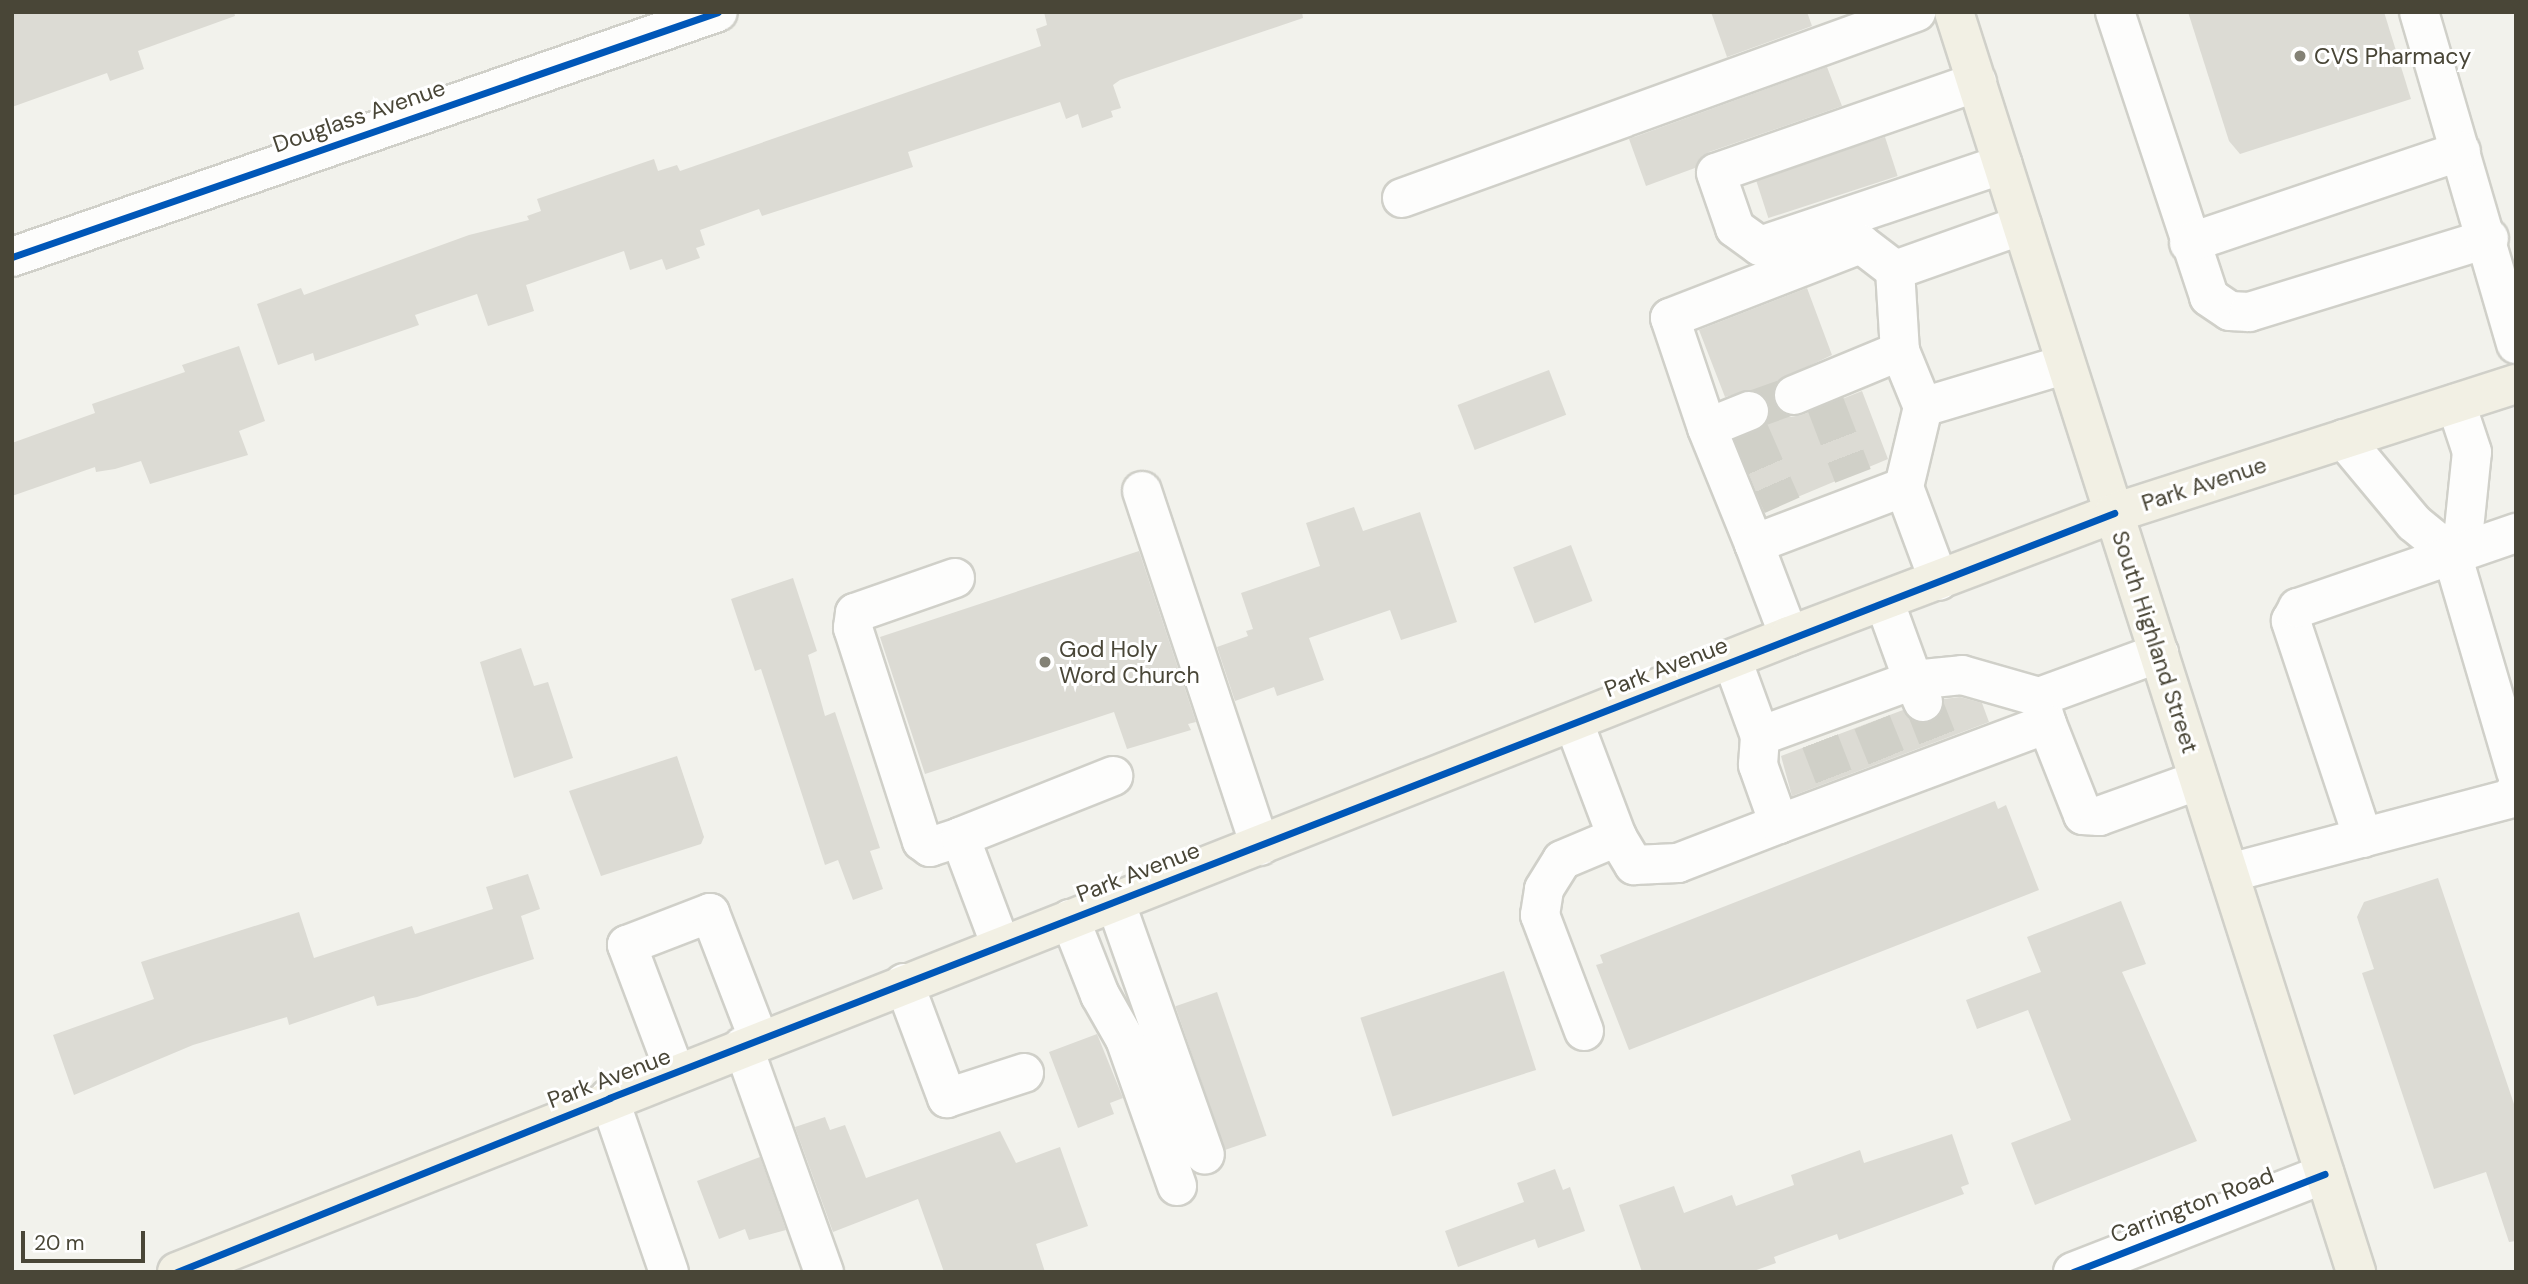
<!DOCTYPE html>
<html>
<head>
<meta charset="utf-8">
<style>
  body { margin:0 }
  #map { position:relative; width:2528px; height:1284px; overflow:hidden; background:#f2f2ec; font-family:"DM Sans",sans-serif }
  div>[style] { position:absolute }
  .building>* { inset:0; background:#dcdbd4; transform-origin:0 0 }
  .minor-tunnel>* { height:38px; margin-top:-19px; transform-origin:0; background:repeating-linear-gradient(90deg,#d0d0c8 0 38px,transparent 0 57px) }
  .roads { filter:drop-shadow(2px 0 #d0d0c9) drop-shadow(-2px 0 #d0d0c9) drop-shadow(0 2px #d0d0c9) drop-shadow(0 -2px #d0d0c9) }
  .minor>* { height:38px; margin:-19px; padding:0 19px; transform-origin:19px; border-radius:19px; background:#fdfdfc }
  .major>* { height:38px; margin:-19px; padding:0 19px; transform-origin:19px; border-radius:19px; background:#f2f0e4 }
  .cycleway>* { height:7px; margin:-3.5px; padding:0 3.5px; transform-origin:3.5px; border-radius:3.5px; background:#0057b8 }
  .dots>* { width:19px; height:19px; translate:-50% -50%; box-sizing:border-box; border:4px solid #fff; border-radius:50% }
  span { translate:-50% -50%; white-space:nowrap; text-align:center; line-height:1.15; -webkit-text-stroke:6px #fff; paint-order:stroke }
  .poi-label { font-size:23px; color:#494637 }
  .left { translate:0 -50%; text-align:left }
  .street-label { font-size:23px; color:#494637 }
  .frame { position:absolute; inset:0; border:14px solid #494637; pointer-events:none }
  .scale { position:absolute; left:21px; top:1231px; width:124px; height:32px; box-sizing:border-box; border:4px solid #494637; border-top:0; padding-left:9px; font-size:21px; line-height:24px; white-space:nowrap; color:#494637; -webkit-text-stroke:5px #fff; paint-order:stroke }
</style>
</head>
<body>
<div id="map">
  <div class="building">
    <div style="clip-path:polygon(12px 12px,234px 12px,235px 16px,138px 51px,144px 69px,110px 81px,107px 73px,12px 107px)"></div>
    <div style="clip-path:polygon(1044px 12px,1302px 12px,1303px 18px,1120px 80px,1113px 85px,1121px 108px,1111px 111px,1113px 117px,1082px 128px,1078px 114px,1066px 119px,1060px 102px,908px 152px,913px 167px,762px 216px,759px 209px,700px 230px,705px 245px,696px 248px,700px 258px,666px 270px,662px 259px,630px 270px,624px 251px,526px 285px,534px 311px,488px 326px,477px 294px,415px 315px,419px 325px,315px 361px,313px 353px,278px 365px,257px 304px,301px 288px,304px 295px,469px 235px,529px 220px,527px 216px,541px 211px,537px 199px,654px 159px,658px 171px,677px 165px,680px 171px,1041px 46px,1036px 29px,1047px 25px)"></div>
    <div style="clip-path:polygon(1711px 12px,1807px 12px,1812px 26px,1727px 57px)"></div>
    <div style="clip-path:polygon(2188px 12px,2384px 12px,2411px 99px,2240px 154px,2229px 141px)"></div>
    <div style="clip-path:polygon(1827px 67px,1842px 106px,1709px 152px,1695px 168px,1646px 186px,1629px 139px)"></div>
    <div style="left:1885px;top:137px;width:41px;height:136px;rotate:72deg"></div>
    <div style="clip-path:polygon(1807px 288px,1832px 355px,1777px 381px,1774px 404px,1790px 417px,1802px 415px,1862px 391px,1888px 459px,1764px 511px,1735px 440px,1766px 425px,1769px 403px,1753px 390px,1725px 397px,1699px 330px)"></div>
    <div style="clip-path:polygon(239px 346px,265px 421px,239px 431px,248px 455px,150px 484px,141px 461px,115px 469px,96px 472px,95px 467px,12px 496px,12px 443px,95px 413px,92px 404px,185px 372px,182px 365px)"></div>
    <div style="left:1549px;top:370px;width:48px;height:98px;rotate:69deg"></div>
    <div style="clip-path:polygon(1354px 507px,1363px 531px,1420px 512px,1457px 622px,1401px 640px,1390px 610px,1309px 638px,1324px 680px,1277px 696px,1274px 687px,1235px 701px,1217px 647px,1248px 636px,1246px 631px,1253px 629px,1241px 593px,1320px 566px,1306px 523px)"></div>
    <div style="left:1571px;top:545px;width:60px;height:62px;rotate:69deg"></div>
    <div style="clip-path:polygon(1139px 551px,1196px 722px,1188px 724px,1191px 730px,1127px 749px,1114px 712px,925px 774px,880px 637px)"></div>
    <div style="clip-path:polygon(793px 578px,817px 651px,808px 655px,825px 716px,835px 712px,880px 848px,870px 851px,883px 889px,853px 900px,838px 860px,825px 865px,761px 669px,755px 671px,731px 599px)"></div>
    <div style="clip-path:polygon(521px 648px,534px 686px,548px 682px,573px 758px,514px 778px,480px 662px)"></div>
    <div style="clip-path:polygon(1960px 697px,1982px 703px,1989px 722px,1792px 796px,1781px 756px,1903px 710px,1911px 720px,1931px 722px,1941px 714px,1944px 699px)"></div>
    <div style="clip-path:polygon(677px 756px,704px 837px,701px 844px,601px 876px,569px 791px)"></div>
    <div style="clip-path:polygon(1995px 801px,1998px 809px,2006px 805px,2039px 890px,1629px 1050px,1596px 965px,1603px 963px,1600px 955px)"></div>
    <div style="clip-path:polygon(528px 874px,540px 909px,521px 916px,534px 959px,417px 997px,377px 1006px,374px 996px,289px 1025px,287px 1017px,193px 1045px,74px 1095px,53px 1035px,154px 999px,141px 962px,299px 912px,314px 958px,412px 926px,415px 934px,493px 909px,486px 887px)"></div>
    <div style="clip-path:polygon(2438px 878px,2516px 1110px,2516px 1241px,2509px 1242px,2486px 1172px,2434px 1189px,2362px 973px,2374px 969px,2357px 917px,2364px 902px)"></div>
    <div style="clip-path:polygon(2121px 901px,2146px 964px,2122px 972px,2197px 1141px,2035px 1205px,2011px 1143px,2071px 1120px,2028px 1010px,1977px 1029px,1966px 1000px,2041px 972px,2027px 937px)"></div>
    <div style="left:1504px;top:971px;width:104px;height:151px;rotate:72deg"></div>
    <div style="left:1217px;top:992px;width:152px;height:44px;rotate:71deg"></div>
    <div style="clip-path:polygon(1097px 1034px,1123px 1098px,1110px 1103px,1114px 1114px,1078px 1128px,1049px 1052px)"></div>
    <div style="clip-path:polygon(825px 1117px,830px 1130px,845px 1125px,866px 1178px,1000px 1131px,1016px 1163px,1060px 1147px,1088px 1226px,1036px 1244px,1045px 1272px,944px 1272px,918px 1199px,833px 1232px,795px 1127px)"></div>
    <div style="clip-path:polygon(1952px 1134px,1969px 1184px,1961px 1187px,1964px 1194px,1839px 1240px,1837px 1234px,1774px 1257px,1776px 1263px,1751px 1272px,1642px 1272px,1619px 1205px,1674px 1186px,1684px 1213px,1732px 1195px,1736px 1206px,1794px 1185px,1791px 1175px,1860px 1150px,1864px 1163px)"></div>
    <div style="clip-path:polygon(760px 1157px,786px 1230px,749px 1240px,745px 1229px,719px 1239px,697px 1181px)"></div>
    <div style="clip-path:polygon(1555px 1169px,1563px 1190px,1570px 1187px,1585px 1231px,1538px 1248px,1535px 1239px,1458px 1267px,1445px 1231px,1524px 1202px,1517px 1183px)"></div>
  </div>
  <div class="minor-tunnel">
    <div style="left:1825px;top:403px;width:78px;rotate:69deg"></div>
    <div style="left:1749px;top:411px;width:48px;rotate:-19.6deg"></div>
    <div style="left:1750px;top:432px;width:80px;rotate:66.3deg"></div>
    <div style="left:1923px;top:702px;width:46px;rotate:68.4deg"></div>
    <div style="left:1872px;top:722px;width:45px;rotate:68deg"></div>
    <div style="left:1820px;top:741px;width:47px;rotate:68.9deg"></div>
  </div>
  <div class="roads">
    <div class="minor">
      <div style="left:2115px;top:12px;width:300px;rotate:71.7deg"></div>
      <div style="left:2209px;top:297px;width:25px;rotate:34deg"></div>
      <div style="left:2230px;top:311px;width:19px;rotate:3deg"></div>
      <div style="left:2249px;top:312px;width:251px;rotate:-17.1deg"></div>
      <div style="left:2419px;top:12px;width:346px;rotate:73.7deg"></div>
      <div style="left:1977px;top:82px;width:276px;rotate:160.8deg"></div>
      <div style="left:1716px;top:173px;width:58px;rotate:70.9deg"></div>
      <div style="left:1735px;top:228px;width:31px;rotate:36deg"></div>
      <div style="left:1760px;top:246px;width:256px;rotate:-18.6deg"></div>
      <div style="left:1402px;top:198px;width:547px;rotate:-19.89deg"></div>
      <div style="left:2022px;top:225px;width:135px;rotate:160.5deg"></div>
      <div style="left:1895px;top:270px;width:81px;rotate:86.5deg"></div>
      <div style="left:1900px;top:351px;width:61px;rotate:67.7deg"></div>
      <div style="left:1923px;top:407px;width:149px;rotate:-16.7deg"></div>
      <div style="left:2189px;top:243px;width:287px;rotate:-18.7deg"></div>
      <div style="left:12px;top:257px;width:747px;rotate:-19.14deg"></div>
      <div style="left:1794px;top:395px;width:115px;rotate:-22.5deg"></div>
      <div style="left:1923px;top:407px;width:82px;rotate:103.4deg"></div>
      <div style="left:1904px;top:487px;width:100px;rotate:69.6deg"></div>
      <div style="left:1749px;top:411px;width:45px;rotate:158deg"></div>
      <div style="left:1707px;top:428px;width:125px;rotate:67.9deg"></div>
      <div style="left:1707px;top:428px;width:116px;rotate:-108.6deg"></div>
      <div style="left:1670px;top:318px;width:205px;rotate:-21.2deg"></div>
      <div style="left:1861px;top:244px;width:43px;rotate:37.4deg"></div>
      <div style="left:2344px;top:439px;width:109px;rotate:50.2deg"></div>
      <div style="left:2414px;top:523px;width:49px;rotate:39.2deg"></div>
      <div style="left:2452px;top:554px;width:227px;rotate:73.6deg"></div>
      <div style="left:1142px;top:491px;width:374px;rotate:71.6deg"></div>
      <div style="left:2452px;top:554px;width:28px;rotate:-64deg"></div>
      <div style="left:2464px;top:529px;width:77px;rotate:-84.1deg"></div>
      <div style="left:2472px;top:452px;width:51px;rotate:-108.4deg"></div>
      <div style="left:955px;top:578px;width:106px;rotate:160.7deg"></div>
      <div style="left:855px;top:613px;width:15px;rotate:98deg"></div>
      <div style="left:853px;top:628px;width:224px;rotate:72.1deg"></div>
      <div style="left:922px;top:841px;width:10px;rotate:37deg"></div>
      <div style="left:930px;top:847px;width:32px;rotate:-18deg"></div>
      <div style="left:960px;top:837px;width:116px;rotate:69.4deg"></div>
      <div style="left:1789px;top:636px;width:98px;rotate:-110.8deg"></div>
      <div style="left:1754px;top:544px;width:160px;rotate:-20.8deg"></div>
      <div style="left:1733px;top:662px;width:79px;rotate:70deg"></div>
      <div style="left:1760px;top:736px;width:163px;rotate:-20.1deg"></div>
      <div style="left:1913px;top:680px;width:82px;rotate:-110deg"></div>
      <div style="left:1923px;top:702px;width:24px;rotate:-114deg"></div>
      <div style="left:1913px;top:680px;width:49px;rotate:-5.8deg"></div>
      <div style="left:1962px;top:675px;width:80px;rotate:15.9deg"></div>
      <div style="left:1574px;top:723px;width:122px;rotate:69.3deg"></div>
      <div style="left:1617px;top:837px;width:33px;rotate:59deg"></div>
      <div style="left:1634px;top:865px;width:44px;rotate:-2.6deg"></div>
      <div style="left:1678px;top:863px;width:108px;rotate:-21.1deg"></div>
      <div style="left:1779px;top:824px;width:63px;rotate:-109.6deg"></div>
      <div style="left:1758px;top:765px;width:29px;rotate:-86deg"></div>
      <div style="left:2047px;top:724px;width:28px;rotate:-107deg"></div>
      <div style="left:2039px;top:697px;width:128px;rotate:-20.1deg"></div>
      <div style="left:1779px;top:824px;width:286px;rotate:-20.5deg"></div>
      <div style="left:2047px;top:724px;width:98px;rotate:68.4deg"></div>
      <div style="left:2083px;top:815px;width:16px;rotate:4deg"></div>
      <div style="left:2099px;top:816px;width:106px;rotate:-19.8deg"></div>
      <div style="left:960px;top:837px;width:165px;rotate:-21.7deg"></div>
      <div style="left:2363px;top:838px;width:229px;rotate:-108.4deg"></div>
      <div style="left:2291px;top:621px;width:15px;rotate:-62deg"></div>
      <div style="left:2298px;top:608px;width:231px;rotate:-19deg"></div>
      <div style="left:2229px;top:873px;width:293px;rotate:-14.8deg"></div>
      <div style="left:2512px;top:798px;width:10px;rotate:-66deg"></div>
      <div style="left:1115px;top:901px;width:269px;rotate:70.5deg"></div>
      <div style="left:1070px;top:919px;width:82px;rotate:68.5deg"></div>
      <div style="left:1100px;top:995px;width:51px;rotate:60.4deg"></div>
      <div style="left:1125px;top:1039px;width:156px;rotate:70.5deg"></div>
      <div style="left:904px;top:983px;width:123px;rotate:69.5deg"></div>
      <div style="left:947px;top:1098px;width:81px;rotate:-18deg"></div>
      <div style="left:1584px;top:1031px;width:124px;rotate:-110.8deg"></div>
      <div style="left:1540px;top:915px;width:26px;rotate:-81deg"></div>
      <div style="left:1544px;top:889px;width:34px;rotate:-58deg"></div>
      <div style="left:1562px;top:860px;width:60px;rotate:-22.7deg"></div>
      <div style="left:743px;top:1046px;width:240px;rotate:70.3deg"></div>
      <div style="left:675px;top:1072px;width:136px;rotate:-110.7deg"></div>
      <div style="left:627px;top:945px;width:89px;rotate:-21.1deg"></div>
      <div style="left:710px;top:913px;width:136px;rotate:68.9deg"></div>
      <div style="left:609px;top:1098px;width:184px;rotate:71deg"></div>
      <div style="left:2073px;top:1272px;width:270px;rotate:-21.3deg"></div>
    </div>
    <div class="major">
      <div style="left:1954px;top:12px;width:1323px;rotate:72.3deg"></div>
      <div style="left:177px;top:1272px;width:1733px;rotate:-21.53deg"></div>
      <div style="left:1789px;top:636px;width:347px;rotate:-20.7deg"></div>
      <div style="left:2114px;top:513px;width:422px;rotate:-17.8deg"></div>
    </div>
  </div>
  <div class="cycleway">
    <div style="left:12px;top:257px;width:747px;rotate:-19.14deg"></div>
    <div style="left:177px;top:1272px;width:466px;rotate:-21.9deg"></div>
    <div style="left:609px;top:1098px;width:1615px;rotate:-21.24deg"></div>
    <div style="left:2073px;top:1272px;width:270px;rotate:-21.3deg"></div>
  </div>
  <div class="dots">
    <div style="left:2300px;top:56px;background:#848276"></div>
    <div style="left:1045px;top:662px;background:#848276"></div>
  </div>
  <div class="poi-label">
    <span class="left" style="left:2314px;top:56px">CVS Pharmacy</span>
    <span class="left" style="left:1059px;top:662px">God Holy<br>Word Church</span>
  </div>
  <div class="street-label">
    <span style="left:359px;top:116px;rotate:-19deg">Douglass Avenue</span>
    <span style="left:2204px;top:484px;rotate:-18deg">Park Avenue</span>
    <span style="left:2155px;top:642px;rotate:72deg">South Highland Street</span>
    <span style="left:1666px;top:667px;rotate:-21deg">Park Avenue</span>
    <span style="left:1138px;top:872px;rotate:-21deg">Park Avenue</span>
    <span style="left:609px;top:1078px;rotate:-21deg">Park Avenue</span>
    <span style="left:2192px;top:1205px;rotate:-21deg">Carrington Road</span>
  </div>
  <div class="frame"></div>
  <div class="scale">20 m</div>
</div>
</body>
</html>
